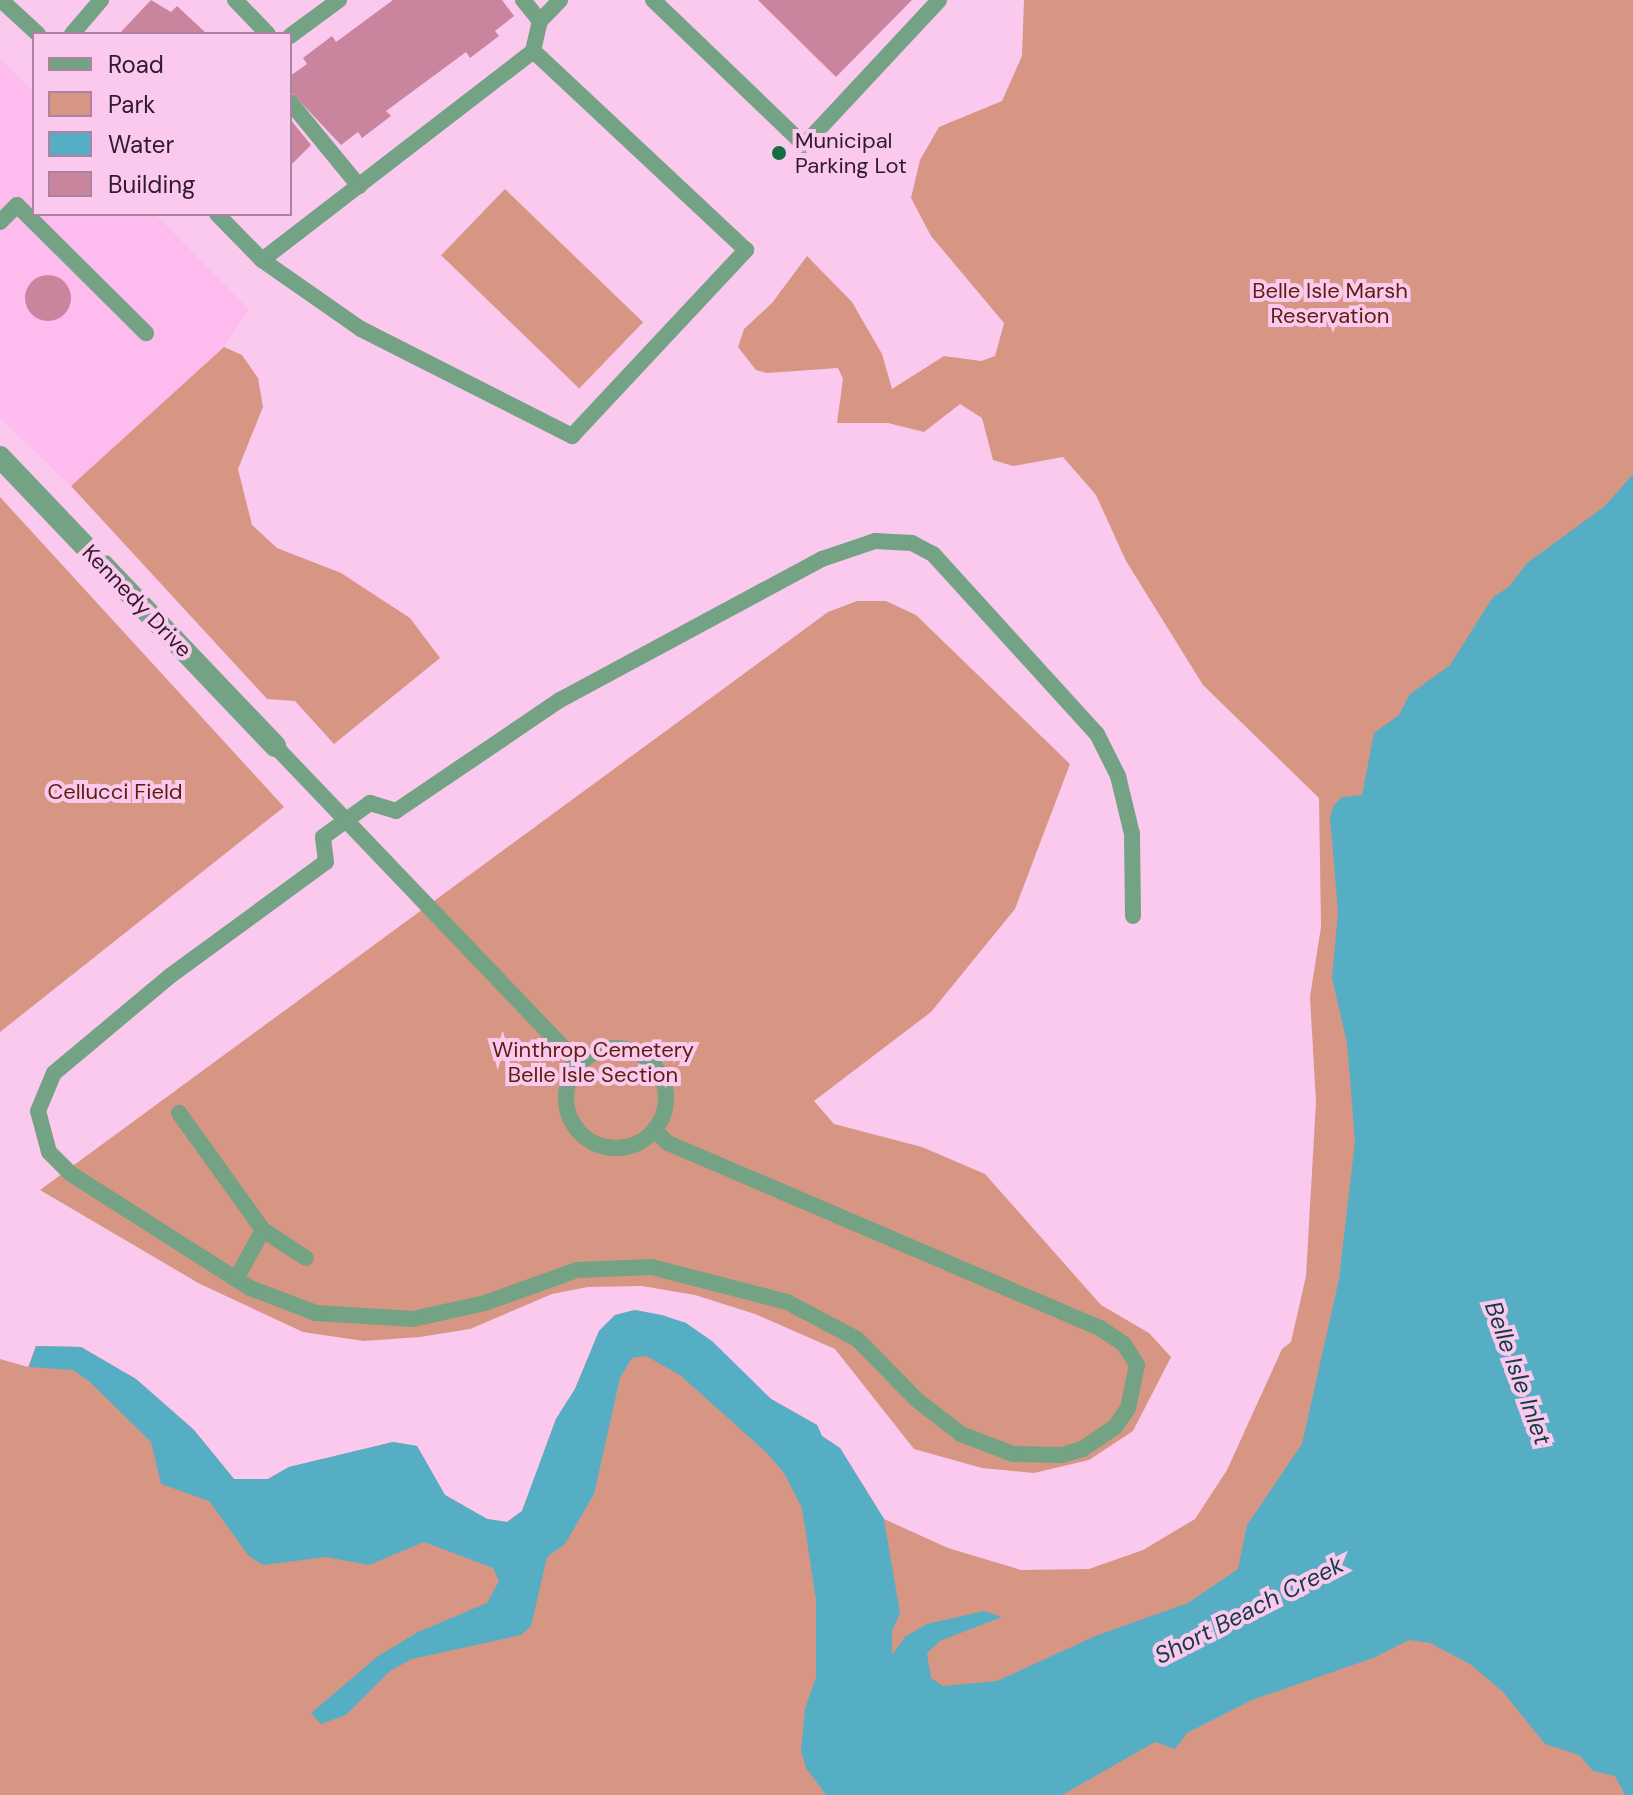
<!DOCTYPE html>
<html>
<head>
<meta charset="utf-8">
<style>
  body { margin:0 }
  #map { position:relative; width:1633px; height:1795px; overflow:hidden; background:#fac9ed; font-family:"DM Sans",sans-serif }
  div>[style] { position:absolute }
  .built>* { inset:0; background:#febbed }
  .green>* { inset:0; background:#d79684; transform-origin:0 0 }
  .water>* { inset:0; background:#56aec4 }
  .building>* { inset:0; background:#c9859e }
  .round { border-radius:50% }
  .service>* { height:16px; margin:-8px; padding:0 8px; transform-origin:8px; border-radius:8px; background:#73a284 }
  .service>.ring { margin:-8px; padding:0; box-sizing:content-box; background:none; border:16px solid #73a284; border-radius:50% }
  .minor>* { height:22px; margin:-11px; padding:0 11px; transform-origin:11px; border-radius:11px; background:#73a284 }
  .dots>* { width:22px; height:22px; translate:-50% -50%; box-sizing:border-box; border:4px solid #fac9ed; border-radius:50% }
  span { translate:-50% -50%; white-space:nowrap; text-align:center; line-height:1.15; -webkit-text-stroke:8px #fac9ed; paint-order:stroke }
  .poi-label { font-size:22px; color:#301a2b }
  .left { translate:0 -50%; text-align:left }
  .park-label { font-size:22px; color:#5d1e0d }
  .street-label { font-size:22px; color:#301a2b }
  .water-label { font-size:24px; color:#123c45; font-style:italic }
  .legend { position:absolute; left:32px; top:32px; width:260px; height:184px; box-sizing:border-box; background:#fac9ed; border:2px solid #a9839f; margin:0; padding:10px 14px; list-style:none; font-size:24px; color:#301a2b }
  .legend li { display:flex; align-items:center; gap:16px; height:40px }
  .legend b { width:40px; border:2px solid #a9839f }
</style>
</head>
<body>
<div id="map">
  <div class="built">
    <div style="clip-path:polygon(0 59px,34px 93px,34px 214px,155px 214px,249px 309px,224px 347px,71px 486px,0 418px)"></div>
  </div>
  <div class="green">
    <div style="clip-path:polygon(1024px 0,1633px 0,1633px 1795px,0 1795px,0 1359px,28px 1367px,36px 1346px,81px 1347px,136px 1379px,194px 1430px,234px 1479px,268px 1479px,289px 1467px,393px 1442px,417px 1446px,445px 1495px,487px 1519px,507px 1522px,522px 1511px,556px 1419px,575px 1389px,599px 1331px,615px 1315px,635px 1310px,686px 1323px,771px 1399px,817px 1425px,822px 1436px,840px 1448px,884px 1519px,948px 1548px,1021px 1570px,1089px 1569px,1143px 1550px,1195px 1519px,1227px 1470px,1282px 1349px,1291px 1342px,1306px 1276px,1316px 1102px,1310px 997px,1321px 927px,1319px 798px,1203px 685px,1126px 561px,1096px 495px,1063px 457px,1013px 466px,993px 460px,982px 418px,960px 404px,924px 432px,888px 423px,837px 423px,843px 379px,838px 368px,767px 373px,756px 370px,738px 347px,744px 329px,772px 303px,807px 256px,852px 302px,882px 354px,892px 389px,944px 356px,981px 361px,995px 356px,1004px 323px,931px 236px,911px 198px,920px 160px,939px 127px,1002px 101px,1022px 56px)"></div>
    <div style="left:505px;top:189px;width:192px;height:92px;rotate:44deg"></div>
    <div style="clip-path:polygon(224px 347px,242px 355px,258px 378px,263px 407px,238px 469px,252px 525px,277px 548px,341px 573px,410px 618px,440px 658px,334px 744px,295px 701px,267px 699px,71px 486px)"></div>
    <div style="clip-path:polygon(0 497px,284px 807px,0 1032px)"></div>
    <div style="clip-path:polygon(857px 601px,886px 601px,916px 615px,1070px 764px,1015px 909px,931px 1012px,814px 1101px,834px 1124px,922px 1147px,985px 1174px,1101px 1305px,1149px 1333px,1171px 1357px,1133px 1431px,1089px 1460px,1034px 1473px,982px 1468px,914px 1449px,835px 1349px,755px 1314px,695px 1295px,642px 1286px,588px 1287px,552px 1294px,470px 1329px,420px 1337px,364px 1341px,303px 1332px,200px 1284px,40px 1190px,828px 612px)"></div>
  </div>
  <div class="water">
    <div style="clip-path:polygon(1633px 474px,1633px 1795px,1625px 1795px,1615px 1776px,1593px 1771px,1579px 1755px,1545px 1744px,1503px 1692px,1470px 1664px,1430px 1643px,1409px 1640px,1373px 1658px,1252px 1700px,1187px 1733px,1175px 1749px,1155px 1742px,1062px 1795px,826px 1795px,806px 1768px,801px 1751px,805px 1708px,816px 1678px,816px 1600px,802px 1508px,784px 1473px,767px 1453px,680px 1375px,646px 1356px,632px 1358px,620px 1378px,594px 1494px,565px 1544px,547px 1557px,531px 1626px,521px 1635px,412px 1659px,390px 1671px,346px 1715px,321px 1724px,311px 1713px,378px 1656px,418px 1632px,487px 1603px,499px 1581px,493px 1568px,424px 1542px,369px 1565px,326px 1557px,263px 1565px,249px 1556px,209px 1501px,161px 1484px,151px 1442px,90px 1382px,73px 1370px,29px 1367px,36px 1346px,81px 1347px,136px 1379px,194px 1430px,234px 1479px,268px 1479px,289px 1467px,393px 1442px,417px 1446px,445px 1495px,487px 1519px,507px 1522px,522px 1511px,556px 1419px,575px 1389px,599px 1331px,615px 1315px,635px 1310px,662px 1315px,686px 1323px,712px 1341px,771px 1399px,817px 1425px,822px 1436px,840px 1448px,884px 1519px,900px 1613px,892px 1631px,892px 1655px,905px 1637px,927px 1624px,984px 1611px,1002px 1617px,940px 1641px,927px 1653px,931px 1678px,943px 1686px,997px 1681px,1098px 1635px,1188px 1603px,1238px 1569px,1247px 1525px,1302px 1444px,1339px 1279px,1355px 1141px,1347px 1043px,1332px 978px,1338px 912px,1330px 817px,1334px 805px,1342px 797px,1362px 795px,1374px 733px,1399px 715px,1409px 695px,1450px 665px,1493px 597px,1509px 587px,1527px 563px,1605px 506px)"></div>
  </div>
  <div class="building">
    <div style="clip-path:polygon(151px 0,171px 12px,177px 6px,207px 34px,119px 34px)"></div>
    <div style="clip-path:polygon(393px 0,502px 0,514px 16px,495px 31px,499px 36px,470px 58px,466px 52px,386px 111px,391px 116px,362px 138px,358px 132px,341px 145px,290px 91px,290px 76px,307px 64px,303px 58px,332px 36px,336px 42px)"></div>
    <div style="clip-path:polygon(758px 0,912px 0,836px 77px)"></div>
    <div style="clip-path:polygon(290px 119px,311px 145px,290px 166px)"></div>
    <div class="round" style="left:25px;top:275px;width:46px;height:46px"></div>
  </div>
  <div class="service">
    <div style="left:1px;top:0;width:50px;rotate:42.6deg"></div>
    <div style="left:235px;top:0;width:47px;rotate:45.9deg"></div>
    <div style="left:523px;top:0;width:27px;rotate:51deg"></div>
    <div style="left:653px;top:0;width:209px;rotate:43.8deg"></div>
    <div style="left:804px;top:145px;width:198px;rotate:-47deg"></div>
    <div style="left:72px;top:34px;width:45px;rotate:-49.5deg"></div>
    <div style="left:290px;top:36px;width:61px;rotate:-36.3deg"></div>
    <div style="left:290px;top:102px;width:109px;rotate:50.6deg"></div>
    <div style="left:217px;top:214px;width:64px;rotate:45.6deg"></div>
    <div style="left:262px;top:260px;width:121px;rotate:34.9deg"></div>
    <div style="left:361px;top:329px;width:237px;rotate:26.9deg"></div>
    <div style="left:572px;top:436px;width:255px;rotate:-46.9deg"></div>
    <div style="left:746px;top:250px;width:291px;rotate:-136.9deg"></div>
    <div style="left:0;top:222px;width:24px;rotate:-45deg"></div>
    <div style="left:17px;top:205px;width:182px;rotate:44.8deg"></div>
    <div style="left:262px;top:260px;width:342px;rotate:-37.6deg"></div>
    <div style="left:533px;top:51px;width:31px;rotate:-77deg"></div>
    <div style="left:540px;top:21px;width:29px;rotate:-46deg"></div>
    <div style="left:275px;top:746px;width:440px;rotate:46.3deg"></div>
    <div class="ring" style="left:566px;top:1048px;width:84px;height:84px"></div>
    <div style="left:179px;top:1113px;width:144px;rotate:54.3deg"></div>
    <div style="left:263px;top:1230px;width:51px;rotate:33.1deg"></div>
    <div style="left:654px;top:1130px;width:19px;rotate:43deg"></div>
    <div style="left:668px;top:1143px;width:470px;rotate:23.2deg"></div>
    <div style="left:1100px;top:1328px;width:29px;rotate:34deg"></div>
    <div style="left:1124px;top:1344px;width:25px;rotate:58deg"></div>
    <div style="left:1137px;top:1365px;width:44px;rotate:101.8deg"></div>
    <div style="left:1128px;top:1408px;width:23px;rotate:124deg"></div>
    <div style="left:1115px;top:1427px;width:40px;rotate:146deg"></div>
    <div style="left:1082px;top:1449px;width:21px;rotate:163deg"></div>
    <div style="left:1062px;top:1455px;width:49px;rotate:-178.8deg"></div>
    <div style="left:1013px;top:1454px;width:56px;rotate:-159deg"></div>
    <div style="left:961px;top:1434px;width:56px;rotate:-142.3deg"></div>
    <div style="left:917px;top:1400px;width:86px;rotate:-134.5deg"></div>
    <div style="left:857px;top:1339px;width:79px;rotate:-152.1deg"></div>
    <div style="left:787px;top:1302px;width:139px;rotate:-165.5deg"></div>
    <div style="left:652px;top:1267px;width:75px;rotate:177.7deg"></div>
    <div style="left:577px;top:1270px;width:98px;rotate:160.3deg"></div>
    <div style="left:485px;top:1303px;width:74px;rotate:167.5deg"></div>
    <div style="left:413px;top:1319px;width:97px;rotate:-176.5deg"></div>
    <div style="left:316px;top:1313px;width:71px;rotate:-159.3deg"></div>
    <div style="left:250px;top:1288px;width:212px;rotate:-147.5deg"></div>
    <div style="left:71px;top:1174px;width:31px;rotate:-135deg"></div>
    <div style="left:49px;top:1152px;width:42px;rotate:-105deg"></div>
    <div style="left:38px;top:1111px;width:41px;rotate:-67.2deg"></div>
    <div style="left:54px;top:1073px;width:151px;rotate:-39.9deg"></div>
    <div style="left:170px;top:976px;width:193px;rotate:-36.2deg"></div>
    <div style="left:326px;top:862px;width:25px;rotate:-97deg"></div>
    <div style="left:323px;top:837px;width:58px;rotate:-35.9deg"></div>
    <div style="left:370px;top:803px;width:27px;rotate:17deg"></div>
    <div style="left:396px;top:811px;width:198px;rotate:-34.1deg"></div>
    <div style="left:560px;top:700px;width:298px;rotate:-28.3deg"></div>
    <div style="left:822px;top:559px;width:56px;rotate:-18.8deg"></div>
    <div style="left:875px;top:541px;width:37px;rotate:3deg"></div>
    <div style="left:912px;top:543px;width:24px;rotate:28deg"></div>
    <div style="left:933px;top:554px;width:244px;rotate:47.7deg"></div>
    <div style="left:1097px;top:734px;width:47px;rotate:63.4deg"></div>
    <div style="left:1118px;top:776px;width:60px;rotate:76.4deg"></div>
    <div style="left:1132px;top:834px;width:82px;rotate:89.3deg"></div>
    <div style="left:236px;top:1279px;width:56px;rotate:-61.1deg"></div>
  </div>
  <div class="minor">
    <div style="left:0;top:457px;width:399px;rotate:46.4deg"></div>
  </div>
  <div class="dots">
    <div style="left:779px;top:153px;background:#146e42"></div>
  </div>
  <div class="poi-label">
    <span class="left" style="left:795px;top:153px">Municipal<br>Parking Lot</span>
  </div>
  <div class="park-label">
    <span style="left:1330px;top:303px">Belle Isle Marsh<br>Reservation</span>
    <span style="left:115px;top:792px">Cellucci Field</span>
    <span style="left:593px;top:1062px">Winthrop Cemetery<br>Belle Isle Section</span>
  </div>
  <div class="street-label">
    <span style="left:137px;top:601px;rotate:46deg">Kennedy Drive</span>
  </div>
  <div class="water-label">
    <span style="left:1518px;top:1373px;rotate:70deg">Belle Isle Inlet</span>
    <span style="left:1249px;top:1610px;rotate:-27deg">Short Beach Creek</span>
  </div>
  <ul class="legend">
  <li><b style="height:10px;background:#73a284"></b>Road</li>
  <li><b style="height:22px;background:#d79684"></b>Park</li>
  <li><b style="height:22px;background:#56aec4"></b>Water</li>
  <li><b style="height:22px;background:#c9859e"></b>Building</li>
  </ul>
</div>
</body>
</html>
